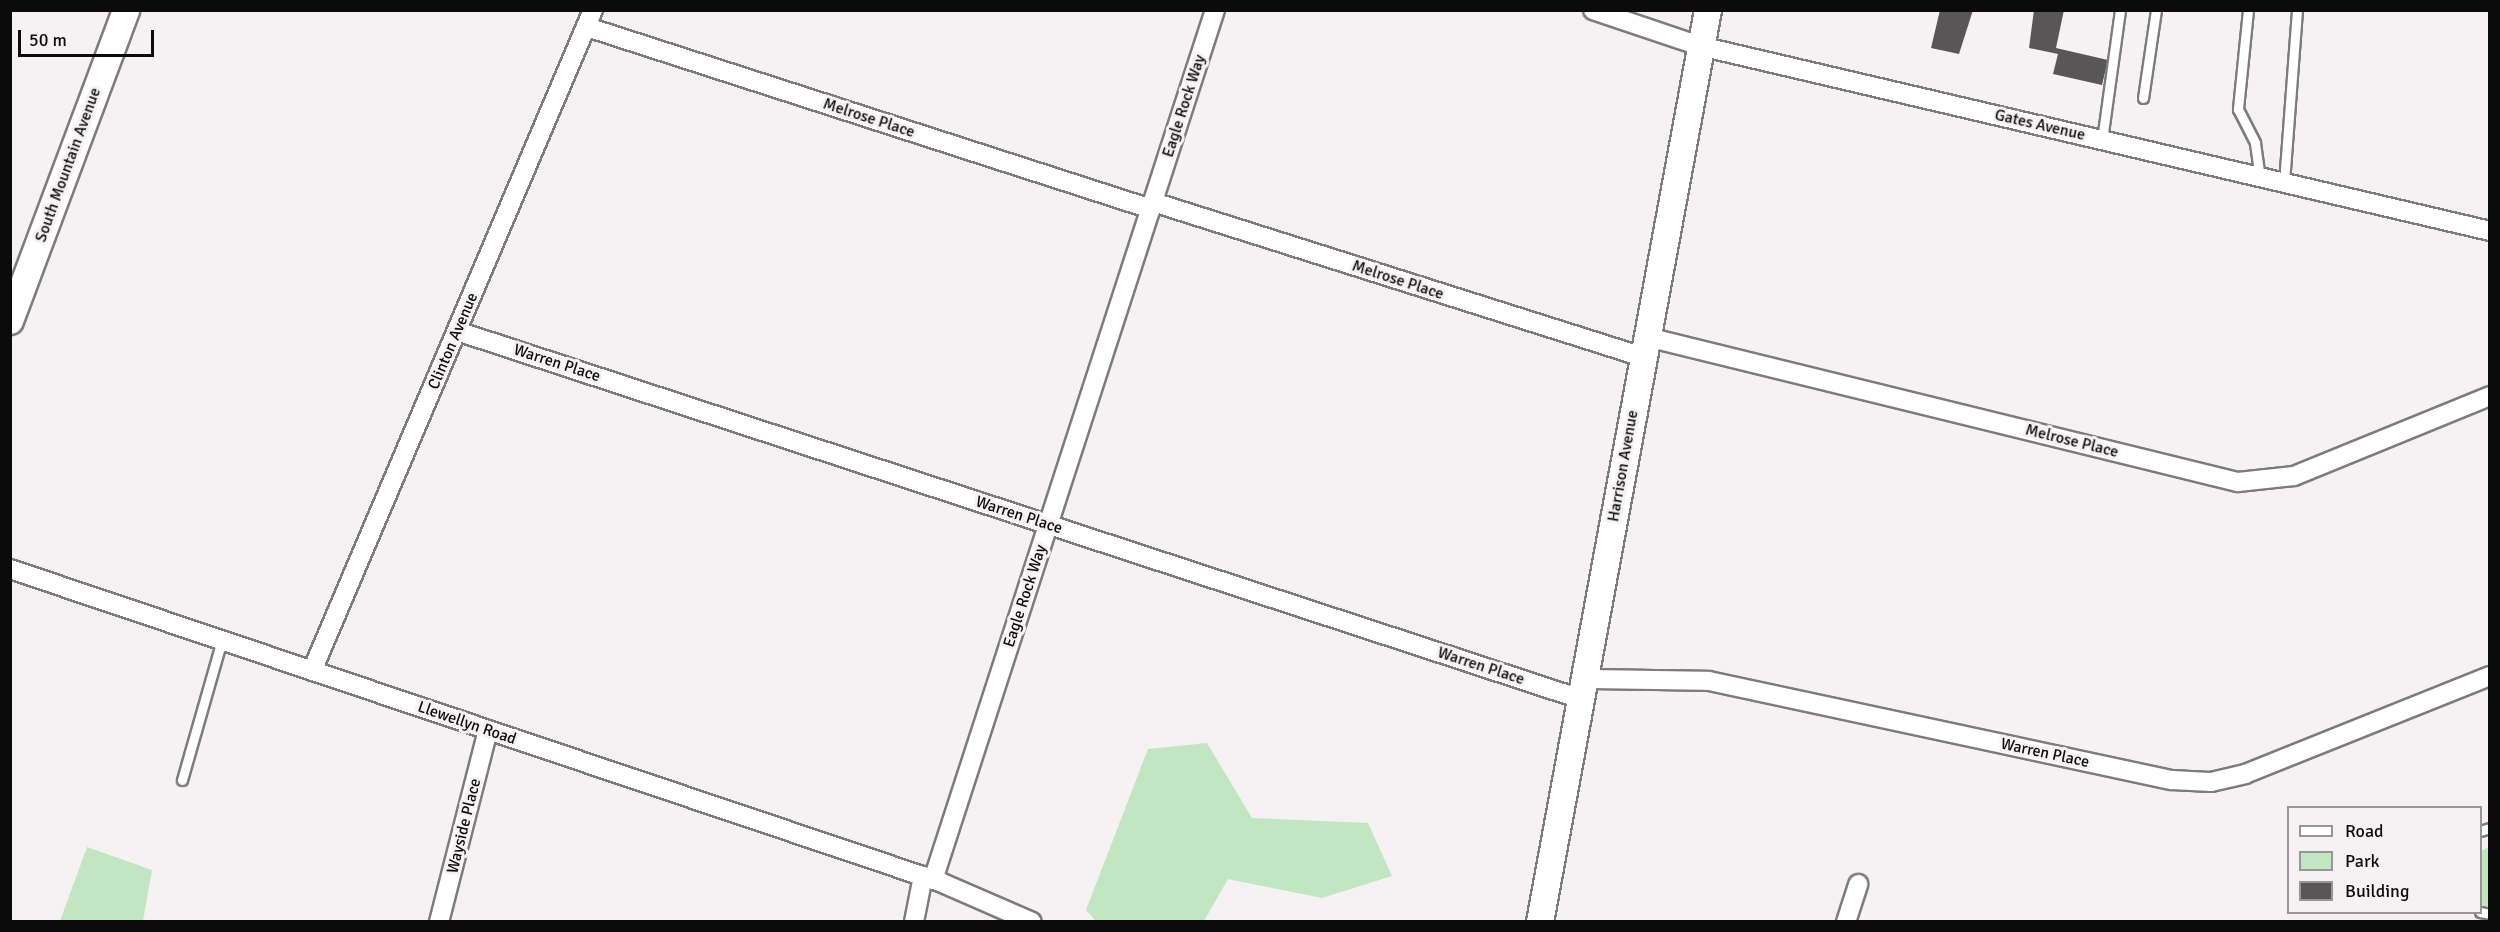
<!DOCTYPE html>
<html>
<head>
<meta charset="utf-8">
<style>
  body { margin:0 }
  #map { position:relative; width:2500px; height:932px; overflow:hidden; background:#f6f2f4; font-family:Signika,sans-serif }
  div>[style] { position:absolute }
  .green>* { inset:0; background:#c3e6c2 }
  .building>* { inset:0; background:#595658 }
  .roads { filter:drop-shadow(2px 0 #7e7b7d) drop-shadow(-2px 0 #7e7b7d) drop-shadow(0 2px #7e7b7d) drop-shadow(0 -2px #7e7b7d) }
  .lane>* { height:9px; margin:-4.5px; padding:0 4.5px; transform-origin:4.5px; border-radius:4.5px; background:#fff }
  .street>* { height:18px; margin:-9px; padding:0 9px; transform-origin:9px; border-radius:9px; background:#fff }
  .secondary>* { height:26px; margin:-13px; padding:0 13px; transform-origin:13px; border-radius:13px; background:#fff }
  span { translate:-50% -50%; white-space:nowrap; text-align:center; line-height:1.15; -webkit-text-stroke:6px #f6f2f4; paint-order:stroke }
  .street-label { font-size:16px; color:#0c0b0c }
  .frame { position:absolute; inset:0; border:12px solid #0c0b0c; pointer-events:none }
  .legend { position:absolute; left:2287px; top:806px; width:195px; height:108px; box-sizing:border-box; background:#f6f2f4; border:2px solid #989697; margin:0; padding:8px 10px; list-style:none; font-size:18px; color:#0c0b0c }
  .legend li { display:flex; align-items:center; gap:12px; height:30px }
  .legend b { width:30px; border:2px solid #989697 }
  .scale { position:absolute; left:18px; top:30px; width:136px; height:27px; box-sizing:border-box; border:3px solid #0c0b0c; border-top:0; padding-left:8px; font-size:18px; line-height:21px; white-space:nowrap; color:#0c0b0c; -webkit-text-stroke:4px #f6f2f4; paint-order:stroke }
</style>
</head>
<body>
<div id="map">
  <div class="green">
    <div style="clip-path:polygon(1207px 743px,1252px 818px,1368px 823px,1392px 876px,1322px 898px,1228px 879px,1204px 921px,1096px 921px,1086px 910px,1148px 749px)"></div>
    <div style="clip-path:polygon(87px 847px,152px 870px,143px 921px,60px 921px)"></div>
    <div style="clip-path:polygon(2489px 847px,2489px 917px,2485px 919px,2481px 906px,2481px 851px)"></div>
  </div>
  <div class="building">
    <div style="clip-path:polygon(1940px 10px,1973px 10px,1959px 54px,1931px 48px)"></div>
    <div style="clip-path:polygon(2034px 10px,2064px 10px,2056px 48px,2108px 60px,2102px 85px,2053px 74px,2058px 54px,2029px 48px)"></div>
  </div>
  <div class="roads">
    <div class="lane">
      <div style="left:2248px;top:10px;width:100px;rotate:95.8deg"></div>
      <div style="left:2238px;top:109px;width:38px;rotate:63deg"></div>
      <div style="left:2255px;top:143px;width:34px;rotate:82deg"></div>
      <div style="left:2143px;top:98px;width:89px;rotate:-81.6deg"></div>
      <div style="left:2102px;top:140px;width:131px;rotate:-82.1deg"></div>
      <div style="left:2284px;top:183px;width:173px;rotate:-85.7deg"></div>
      <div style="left:182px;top:780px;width:146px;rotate:-74.1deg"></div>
      <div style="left:2480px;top:831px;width:10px;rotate:-17deg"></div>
      <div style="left:2480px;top:912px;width:10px;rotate:11deg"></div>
    </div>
    <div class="street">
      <div style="left:1593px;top:10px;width:113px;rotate:18.6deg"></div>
      <div style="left:1700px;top:46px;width:811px;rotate:13.18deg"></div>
      <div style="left:587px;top:27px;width:593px;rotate:17.88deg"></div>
      <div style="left:1153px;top:202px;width:514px;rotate:17.55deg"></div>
      <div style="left:457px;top:331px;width:1183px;rotate:18.13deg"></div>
      <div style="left:1647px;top:337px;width:609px;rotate:13.79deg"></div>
      <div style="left:2238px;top:482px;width:56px;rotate:-6.1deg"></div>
      <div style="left:2294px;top:476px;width:212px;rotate:-22.2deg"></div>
      <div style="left:10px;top:569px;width:981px;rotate:18.6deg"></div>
      <div style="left:940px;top:882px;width:100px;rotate:23.5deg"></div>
      <div style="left:312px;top:671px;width:718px;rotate:-66.97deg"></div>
      <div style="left:1585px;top:679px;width:124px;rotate:0.9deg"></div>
      <div style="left:1709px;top:681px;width:473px;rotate:12.1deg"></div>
      <div style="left:2172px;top:780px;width:39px;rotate:3deg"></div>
      <div style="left:2211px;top:782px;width:35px;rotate:-13deg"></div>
      <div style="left:2245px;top:774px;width:264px;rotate:-21.8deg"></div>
      <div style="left:933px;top:880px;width:915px;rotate:-72.04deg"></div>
      <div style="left:439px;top:922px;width:198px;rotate:-75.7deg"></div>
      <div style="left:914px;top:922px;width:47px;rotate:-78.9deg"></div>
      <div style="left:1846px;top:922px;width:40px;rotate:-72deg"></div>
    </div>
    <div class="secondary">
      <div style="left:10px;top:321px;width:332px;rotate:-69.5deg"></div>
      <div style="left:1540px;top:922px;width:927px;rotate:-79.56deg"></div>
    </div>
  </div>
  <div class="street-label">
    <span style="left:1184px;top:106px;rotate:-72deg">Eagle Rock Way</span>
    <span style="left:869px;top:118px;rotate:18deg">Melrose Place</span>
    <span style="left:2040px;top:125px;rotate:13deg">Gates Avenue</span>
    <span style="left:68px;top:165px;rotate:-70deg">South Mountain Avenue</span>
    <span style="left:1398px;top:280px;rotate:18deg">Melrose Place</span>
    <span style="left:453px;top:341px;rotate:-67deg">Clinton Avenue</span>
    <span style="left:557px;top:363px;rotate:18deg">Warren Place</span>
    <span style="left:2072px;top:441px;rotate:14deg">Melrose Place</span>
    <span style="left:1623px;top:466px;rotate:-80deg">Harrison Avenue</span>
    <span style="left:1019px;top:515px;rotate:18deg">Warren Place</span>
    <span style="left:1025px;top:596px;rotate:-72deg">Eagle Rock Way</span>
    <span style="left:1481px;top:666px;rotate:18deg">Warren Place</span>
    <span style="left:467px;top:723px;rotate:19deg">Llewellyn Road</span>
    <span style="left:2045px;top:753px;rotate:12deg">Warren Place</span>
    <span style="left:464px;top:826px;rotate:-76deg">Wayside Place</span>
  </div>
  <div class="frame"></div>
  <ul class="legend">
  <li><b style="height:8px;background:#fff"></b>Road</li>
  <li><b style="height:16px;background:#c3e6c2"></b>Park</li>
  <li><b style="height:16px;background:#595658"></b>Building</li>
  </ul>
  <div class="scale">50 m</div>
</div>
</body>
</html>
